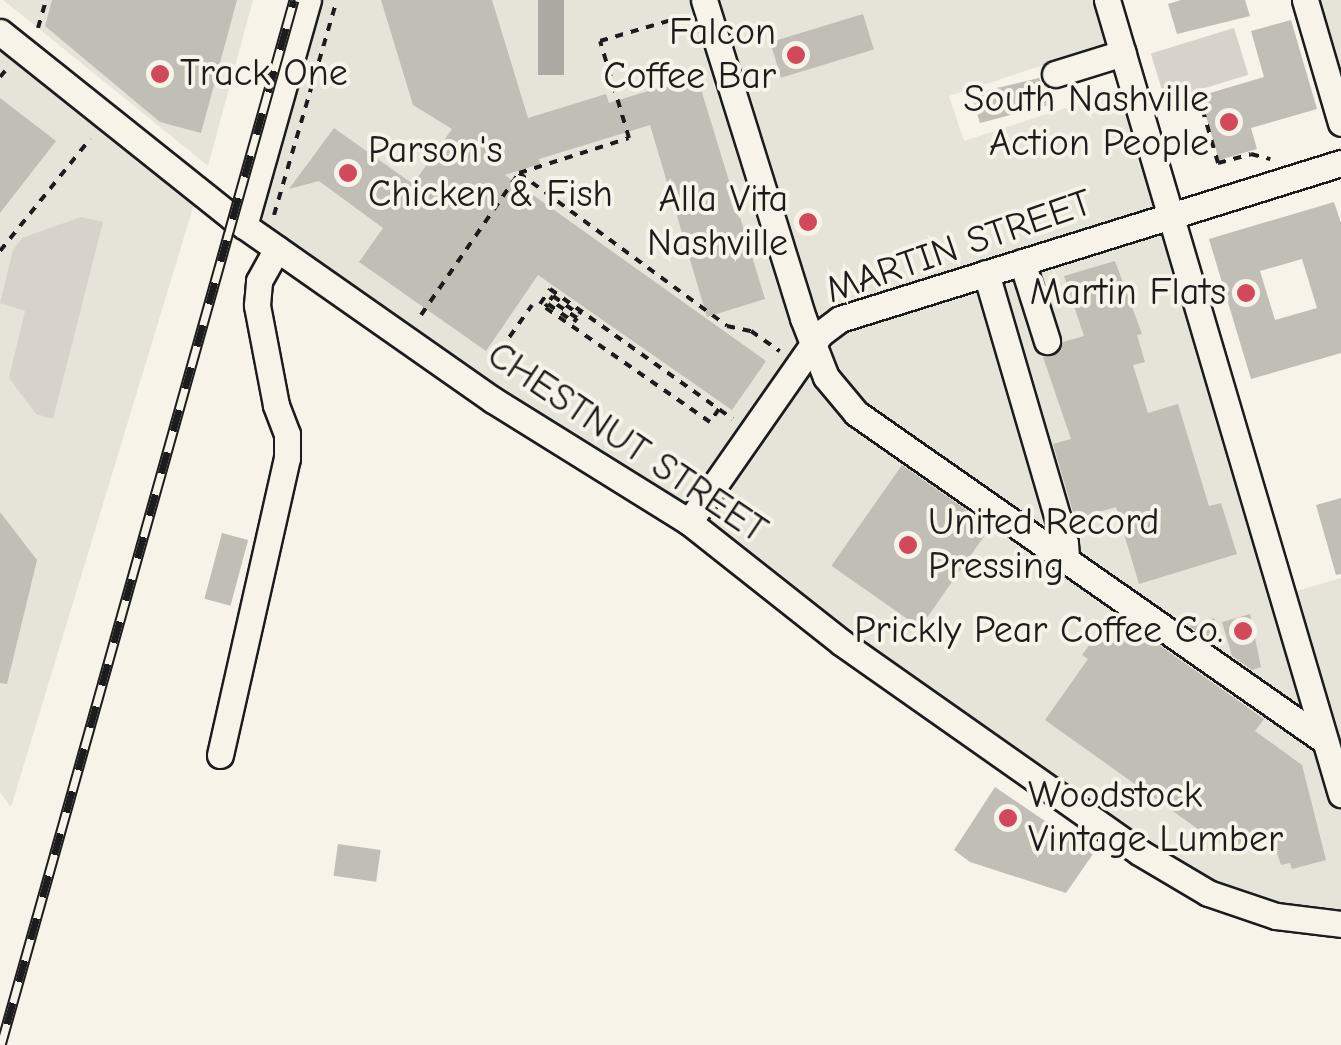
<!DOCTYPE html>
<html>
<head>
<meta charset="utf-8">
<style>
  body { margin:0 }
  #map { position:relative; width:1341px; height:1045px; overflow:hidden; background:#f7f3e8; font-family:"Comic Neue",sans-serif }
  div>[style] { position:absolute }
  .built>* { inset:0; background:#e6e3d9 }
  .green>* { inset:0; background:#d7d3cb; transform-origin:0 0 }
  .water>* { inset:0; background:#aca9a2; transform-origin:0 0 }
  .building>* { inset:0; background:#c0beb5; transform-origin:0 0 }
  .path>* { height:4px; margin-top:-2px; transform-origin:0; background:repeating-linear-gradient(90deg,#1c1c1c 0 8px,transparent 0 16px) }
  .roads { filter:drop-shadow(2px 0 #1c1c1c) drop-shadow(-2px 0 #1c1c1c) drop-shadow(0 2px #1c1c1c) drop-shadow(0 -2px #1c1c1c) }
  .minor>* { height:25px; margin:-12.5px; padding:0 12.5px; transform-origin:12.5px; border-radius:12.5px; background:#f7f3e8 }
  .rail>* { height:11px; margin-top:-5.5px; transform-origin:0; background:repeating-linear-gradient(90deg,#f7f3e8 0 22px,#1c1c1c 0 44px); box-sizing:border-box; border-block:2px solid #1c1c1c }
  .dots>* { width:28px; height:28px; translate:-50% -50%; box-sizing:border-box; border:5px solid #f7f3e8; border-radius:50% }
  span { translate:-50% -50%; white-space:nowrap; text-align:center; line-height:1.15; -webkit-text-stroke:8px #f7f3e8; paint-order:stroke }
  .poi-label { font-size:38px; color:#1c1c1c }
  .right { translate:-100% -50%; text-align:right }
  .left { translate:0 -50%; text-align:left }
  .street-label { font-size:38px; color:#1c1c1c }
</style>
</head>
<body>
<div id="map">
  <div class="built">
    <div style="clip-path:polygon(3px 0,253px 0,208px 166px,38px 28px)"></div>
    <div style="clip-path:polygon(308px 0,1107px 0,1120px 40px,949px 96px,964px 141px,1133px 86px,1283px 595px,1341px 578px,1341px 924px,1208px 893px,244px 226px)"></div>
    <div style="clip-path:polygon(1315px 0,1341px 0,1341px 86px)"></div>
    <div style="clip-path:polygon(0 32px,198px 191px,11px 807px,0 792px)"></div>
  </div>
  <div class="green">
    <div style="left:1234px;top:28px;width:49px;height:87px;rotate:73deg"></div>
    <div style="clip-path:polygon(81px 217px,103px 222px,53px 419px,36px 414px,9px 378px,25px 311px,0 303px,13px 250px,22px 238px)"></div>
  </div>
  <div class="water">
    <div style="left:538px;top:0;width:26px;height:75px"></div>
  </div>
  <div class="building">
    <div style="clip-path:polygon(52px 0,237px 0,201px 133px,160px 122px,45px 26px)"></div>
    <div style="clip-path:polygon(381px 0,492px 0,528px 118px,606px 94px,609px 103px,697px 76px,765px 299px,707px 317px,650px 125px,539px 159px,540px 164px,505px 175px,766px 361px,732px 410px,538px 275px,486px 351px,359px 262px,383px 228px,319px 181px,289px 189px,334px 128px,413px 184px,452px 129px,413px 105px)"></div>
    <div style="clip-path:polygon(1181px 0,1245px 0,1250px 16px,1177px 34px,1168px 4px)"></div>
    <div style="left:863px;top:14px;width:37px;height:97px;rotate:73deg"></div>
    <div style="clip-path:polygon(1291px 20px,1317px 109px,1251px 128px,1257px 149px,1219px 160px,1200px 96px,1264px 77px,1251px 31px)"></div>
    <div style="clip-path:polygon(1039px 78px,1053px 104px,980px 123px,971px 94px)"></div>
    <div style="clip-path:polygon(0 98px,56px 141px,0 213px)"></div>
    <div style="clip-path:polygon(evenodd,1334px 202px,1341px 223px,1341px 353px,1251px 379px,1209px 239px,1334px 202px,1302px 259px,1317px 308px,1275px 320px,1260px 271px,1302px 259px)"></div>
    <div style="clip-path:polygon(1115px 261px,1142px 334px,1137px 335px,1145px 362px,1133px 365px,1148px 413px,1178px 404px,1209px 506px,1221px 503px,1237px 554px,1139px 584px,1116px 507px,1075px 519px,1053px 444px,1071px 439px,1043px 357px,1053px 356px,1063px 342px,1084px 336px,1064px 276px)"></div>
    <div style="left:902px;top:465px;width:108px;height:123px;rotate:35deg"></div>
    <div style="clip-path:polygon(1341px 498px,1341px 574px,1336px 575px,1316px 505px)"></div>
    <div style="clip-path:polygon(0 512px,37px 560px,7px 684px,0 683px)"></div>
    <div style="left:222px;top:533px;width:27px;height:68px;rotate:15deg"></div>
    <div style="clip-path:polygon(1250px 614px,1261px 667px,1252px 670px,1232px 656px,1222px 622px)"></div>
    <div style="clip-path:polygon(1118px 616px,1264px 719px,1255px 731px,1302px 765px,1326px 860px,1292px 869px,1290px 863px,1281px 865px,1275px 847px,1246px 835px,1233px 854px,1045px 720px,1088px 659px,1082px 655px,1106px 621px,1112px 625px)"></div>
    <div style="clip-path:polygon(1214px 618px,1220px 637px,1209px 640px,1189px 626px)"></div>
    <div style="clip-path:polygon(995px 787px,1093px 854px,1066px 893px,970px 862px,954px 850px)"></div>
    <div style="left:338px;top:844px;width:43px;height:32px;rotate:8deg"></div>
  </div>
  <div class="path">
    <div style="left:38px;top:28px;width:29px;rotate:-74deg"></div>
    <div style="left:0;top:77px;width:8px;rotate:-50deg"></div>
    <div style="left:1160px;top:105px;width:40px;rotate:-16deg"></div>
    <div style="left:1198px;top:94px;width:72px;rotate:73.8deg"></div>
    <div style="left:1218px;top:163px;width:34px;rotate:-15deg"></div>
    <div style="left:1251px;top:154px;width:20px;rotate:15deg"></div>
    <div style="left:519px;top:173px;width:115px;rotate:-17.7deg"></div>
    <div style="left:629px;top:138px;width:101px;rotate:-106.6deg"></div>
    <div style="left:600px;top:41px;width:89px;rotate:-16.4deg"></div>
    <div style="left:274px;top:215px;width:224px;rotate:-73.7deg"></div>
    <div style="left:0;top:251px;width:144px;rotate:-51.2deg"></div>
    <div style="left:545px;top:307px;width:4px;rotate:-45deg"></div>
    <div style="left:548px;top:304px;width:32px;rotate:35deg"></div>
    <div style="left:574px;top:322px;width:5px;rotate:-53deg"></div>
    <div style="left:577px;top:318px;width:32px;rotate:-146deg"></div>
    <div style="left:550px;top:300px;width:5px;rotate:-53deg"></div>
    <div style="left:553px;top:296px;width:32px;rotate:35deg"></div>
    <div style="left:579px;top:314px;width:4px;rotate:-56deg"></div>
    <div style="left:421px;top:315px;width:173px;rotate:-55.4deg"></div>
    <div style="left:519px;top:173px;width:258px;rotate:36.3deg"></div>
    <div style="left:727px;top:326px;width:25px;rotate:12deg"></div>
    <div style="left:751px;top:331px;width:35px;rotate:35deg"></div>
    <div style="left:491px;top:363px;width:71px;rotate:-54.7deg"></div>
    <div style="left:719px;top:409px;width:16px;rotate:125deg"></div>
    <div style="left:710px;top:422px;width:207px;rotate:-145.2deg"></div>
    <div style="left:540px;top:304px;width:18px;rotate:-56deg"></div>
    <div style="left:550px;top:289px;width:224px;rotate:35.4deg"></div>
  </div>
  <div class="roads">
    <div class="minor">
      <div style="left:704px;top:0;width:333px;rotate:72.7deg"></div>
      <div style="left:803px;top:318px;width:63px;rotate:68.7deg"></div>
      <div style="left:826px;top:377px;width:47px;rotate:50.2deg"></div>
      <div style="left:856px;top:413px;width:572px;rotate:34.97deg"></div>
      <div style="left:1107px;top:0;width:828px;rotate:73.58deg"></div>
      <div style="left:1305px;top:0;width:128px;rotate:73.7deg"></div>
      <div style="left:0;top:32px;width:298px;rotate:38.6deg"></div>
      <div style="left:233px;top:218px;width:317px;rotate:35deg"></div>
      <div style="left:493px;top:400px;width:231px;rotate:31.9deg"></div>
      <div style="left:689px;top:522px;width:195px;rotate:38.3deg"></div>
      <div style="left:842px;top:643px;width:363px;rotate:35.1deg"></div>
      <div style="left:1139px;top:852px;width:80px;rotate:30.7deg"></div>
      <div style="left:1208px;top:893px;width:72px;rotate:18.7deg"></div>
      <div style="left:1276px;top:916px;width:65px;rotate:7deg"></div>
      <div style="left:1055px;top:74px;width:71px;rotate:-17.2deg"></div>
      <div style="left:244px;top:226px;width:235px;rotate:-74.2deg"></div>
      <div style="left:1022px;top:262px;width:83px;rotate:72.4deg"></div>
      <div style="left:986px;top:273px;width:281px;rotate:73.7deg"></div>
      <div style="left:1065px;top:543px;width:16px;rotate:86deg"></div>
      <div style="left:689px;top:522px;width:229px;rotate:-55.1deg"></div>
      <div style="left:820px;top:334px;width:25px;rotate:-37deg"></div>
      <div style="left:840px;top:319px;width:525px;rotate:-17.3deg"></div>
      <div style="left:220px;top:755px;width:304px;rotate:-77.3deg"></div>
      <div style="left:287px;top:458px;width:24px;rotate:-90deg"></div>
      <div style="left:287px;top:434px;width:31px;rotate:-111deg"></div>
      <div style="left:276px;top:405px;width:102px;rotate:-100.8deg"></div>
      <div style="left:257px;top:305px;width:24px;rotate:-85deg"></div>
      <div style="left:259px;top:281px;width:37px;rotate:-61deg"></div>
    </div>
  </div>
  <div class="rail">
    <div style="left:1px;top:1045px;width:1085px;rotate:-74.34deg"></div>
  </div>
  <div class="dots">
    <div style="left:796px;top:55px;background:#d1495b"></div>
    <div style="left:160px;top:74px;background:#d1495b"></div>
    <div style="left:1229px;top:122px;background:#d1495b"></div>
    <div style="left:348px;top:173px;background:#d1495b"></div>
    <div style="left:808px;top:222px;background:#d1495b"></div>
    <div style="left:1246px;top:293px;background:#d1495b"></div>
    <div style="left:908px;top:545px;background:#d1495b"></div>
    <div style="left:1243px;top:631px;background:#d1495b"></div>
    <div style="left:1008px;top:818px;background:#d1495b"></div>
  </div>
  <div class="poi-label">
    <span class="right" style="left:776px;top:55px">Falcon<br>Coffee Bar</span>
    <span class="left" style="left:180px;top:74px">Track One</span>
    <span class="right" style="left:1209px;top:122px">South Nashville<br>Action People</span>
    <span class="left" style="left:368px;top:173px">Parson's<br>Chicken &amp; Fish</span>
    <span class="right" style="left:788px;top:222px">Alla Vita<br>Nashville</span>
    <span class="right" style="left:1226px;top:293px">Martin Flats</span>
    <span class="left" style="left:928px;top:545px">United Record<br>Pressing</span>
    <span class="right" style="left:1223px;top:631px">Prickly Pear Coffee Co.</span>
    <span class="left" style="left:1028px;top:818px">Woodstock<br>Vintage Lumber</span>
  </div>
  <div class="street-label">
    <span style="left:959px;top:247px;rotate:-19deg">MARTIN STREET</span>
    <span style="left:627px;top:443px;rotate:34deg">CHESTNUT STREET</span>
  </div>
</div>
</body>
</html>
